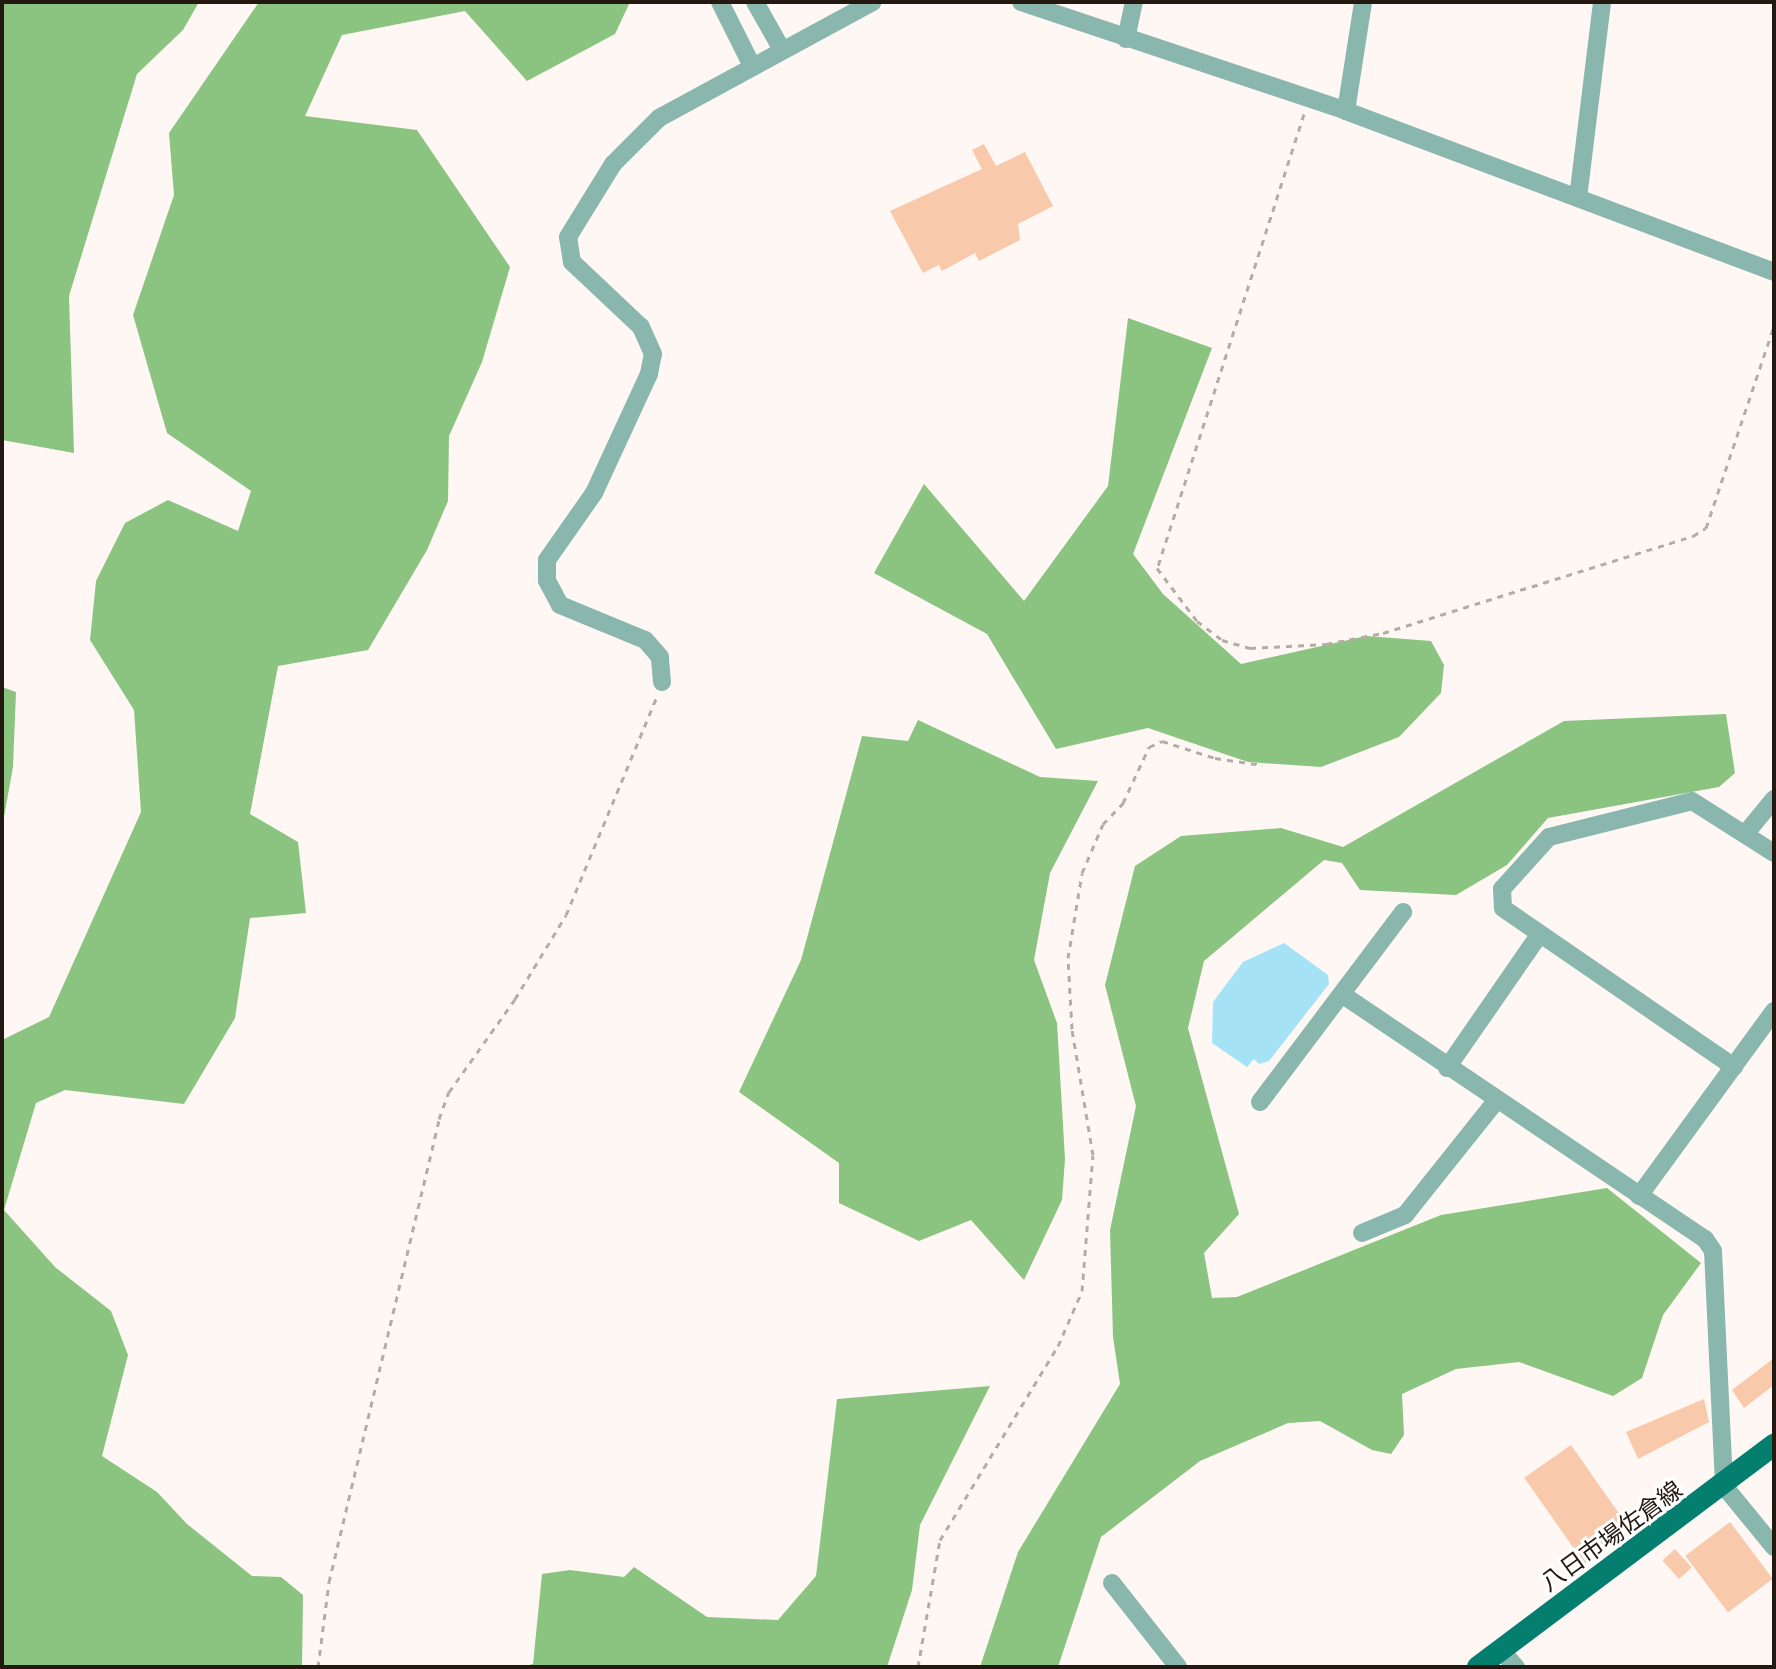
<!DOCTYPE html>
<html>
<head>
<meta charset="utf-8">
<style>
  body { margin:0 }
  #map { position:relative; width:1776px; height:1669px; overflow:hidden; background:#fef7f3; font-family:"Fira Sans","Noto Sans JP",sans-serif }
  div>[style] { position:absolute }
  .forest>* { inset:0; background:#8ac480 }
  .water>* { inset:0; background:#a5e2f6 }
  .building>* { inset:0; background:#f9c9ac; transform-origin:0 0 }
  .path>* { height:3px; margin-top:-1.5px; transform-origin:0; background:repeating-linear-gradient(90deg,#b4aca7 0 6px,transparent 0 12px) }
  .minor>* { height:18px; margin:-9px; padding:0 9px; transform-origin:9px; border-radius:9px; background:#89b7ad }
  .major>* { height:22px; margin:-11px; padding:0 11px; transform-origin:11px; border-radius:11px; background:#037e6f }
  span { translate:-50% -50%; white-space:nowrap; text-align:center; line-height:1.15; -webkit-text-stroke:6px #fff; paint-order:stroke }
  .street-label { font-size:24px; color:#241911 }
  .frame { position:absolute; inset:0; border:4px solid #241911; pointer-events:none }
</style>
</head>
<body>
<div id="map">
  <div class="forest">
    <div style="clip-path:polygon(2px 2px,199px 2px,183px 30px,137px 74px,69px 296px,74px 453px,2px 440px)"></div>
    <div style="clip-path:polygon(259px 2px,630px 2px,615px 34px,527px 81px,465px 11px,342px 35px,305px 116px,417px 130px,510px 267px,482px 362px,449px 436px,448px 501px,427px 550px,368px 650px,278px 666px,250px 814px,298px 842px,306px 913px,250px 918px,235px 1018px,184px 1104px,65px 1090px,36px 1103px,4px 1210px,55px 1267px,111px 1311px,128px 1355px,102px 1456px,157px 1492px,187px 1524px,252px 1576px,281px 1577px,303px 1595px,302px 1667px,2px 1667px,2px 1040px,49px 1017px,141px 812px,134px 710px,90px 640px,96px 581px,125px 523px,168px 500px,238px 531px,251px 491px,167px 433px,133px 315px,174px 195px,169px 133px)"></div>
    <div style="clip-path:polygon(1128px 318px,1212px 348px,1133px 554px,1163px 594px,1241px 664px,1366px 636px,1431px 641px,1444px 665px,1441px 693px,1399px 737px,1321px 767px,1248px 762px,1148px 728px,1056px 749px,987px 634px,874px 573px,924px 484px,1024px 601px,1108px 486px)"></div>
    <div style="clip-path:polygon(2px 687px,16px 692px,13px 767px,2px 828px)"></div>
    <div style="clip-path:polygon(1726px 714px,1735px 773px,1719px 787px,1548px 818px,1507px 865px,1456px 895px,1360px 890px,1342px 863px,1324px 860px,1204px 961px,1188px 1028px,1239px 1214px,1204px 1253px,1212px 1298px,1237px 1297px,1441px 1215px,1607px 1188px,1701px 1263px,1663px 1315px,1642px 1378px,1613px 1396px,1519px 1362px,1456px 1369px,1402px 1394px,1404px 1435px,1391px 1454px,1372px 1450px,1320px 1421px,1288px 1423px,1200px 1461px,1101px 1537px,1058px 1667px,980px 1667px,1018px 1552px,1120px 1384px,1113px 1337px,1110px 1230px,1136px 1106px,1105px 985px,1135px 866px,1181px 836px,1281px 828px,1343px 847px,1564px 721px)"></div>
    <div style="clip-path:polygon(918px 720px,1040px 777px,1098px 781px,1050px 873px,1034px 960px,1057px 1023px,1065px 1159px,1062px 1200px,1024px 1280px,971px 1220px,919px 1241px,839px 1203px,839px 1163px,739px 1092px,801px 960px,862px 736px,908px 741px)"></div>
    <div style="clip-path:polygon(990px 1386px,920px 1525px,912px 1590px,887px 1667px,521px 1667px,533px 1664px,542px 1574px,570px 1570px,624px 1577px,634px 1567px,707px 1617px,778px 1620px,816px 1576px,837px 1399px)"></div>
  </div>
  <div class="water">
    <div style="clip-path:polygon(1284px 943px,1328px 975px,1329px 984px,1269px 1061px,1259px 1064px,1254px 1059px,1247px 1067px,1212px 1043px,1213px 1002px,1243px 962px)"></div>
  </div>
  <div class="building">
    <div style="clip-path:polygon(984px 144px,996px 166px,1025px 152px,1053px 206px,1018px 224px,1020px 240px,979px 261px,975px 253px,942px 271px,939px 265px,923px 273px,890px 211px,982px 169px,972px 150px)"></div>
    <div style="clip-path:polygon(1774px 1358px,1774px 1385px,1744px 1408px,1732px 1390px)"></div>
    <div style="clip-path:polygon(1704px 1399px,1709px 1422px,1638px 1459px,1626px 1432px)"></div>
    <div style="left:1571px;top:1445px;width:105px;height:57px;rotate:55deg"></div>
    <div style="left:1730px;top:1522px;width:71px;height:56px;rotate:53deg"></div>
    <div style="left:1675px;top:1549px;width:25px;height:17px;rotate:48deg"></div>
  </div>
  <div class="path">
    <div style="left:1304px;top:114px;width:477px;rotate:107.9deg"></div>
    <div style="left:1157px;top:568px;width:66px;rotate:53deg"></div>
    <div style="left:1197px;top:621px;width:31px;rotate:37deg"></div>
    <div style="left:1222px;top:640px;width:29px;rotate:16deg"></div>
    <div style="left:1250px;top:648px;width:76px;rotate:-3deg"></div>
    <div style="left:1326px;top:644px;width:58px;rotate:-10.9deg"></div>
    <div style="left:1383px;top:633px;width:325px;rotate:-17.4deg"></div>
    <div style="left:1693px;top:536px;width:15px;rotate:-32deg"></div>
    <div style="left:1706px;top:528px;width:213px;rotate:-71.4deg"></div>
    <div style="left:318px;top:1667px;width:86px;rotate:-82.6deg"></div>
    <div style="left:329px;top:1582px;width:476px;rotate:-76.6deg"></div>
    <div style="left:439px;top:1119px;width:29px;rotate:-70deg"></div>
    <div style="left:449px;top:1092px;width:114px;rotate:-54.6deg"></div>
    <div style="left:515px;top:999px;width:98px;rotate:-58.7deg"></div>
    <div style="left:566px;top:915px;width:237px;rotate:-67.4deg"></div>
    <div style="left:918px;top:1667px;width:129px;rotate:-80.2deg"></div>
    <div style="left:940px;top:1540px;width:227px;rotate:-58.7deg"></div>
    <div style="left:1058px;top:1346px;width:60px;rotate:-66.4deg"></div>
    <div style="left:1082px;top:1291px;width:136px;rotate:-85.4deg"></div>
    <div style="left:1093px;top:1155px;width:128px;rotate:-99.5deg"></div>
    <div style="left:1072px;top:1029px;width:71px;rotate:-93.2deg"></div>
    <div style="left:1068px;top:958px;width:86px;rotate:-80.6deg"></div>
    <div style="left:1082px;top:873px;width:53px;rotate:-66.8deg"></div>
    <div style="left:1103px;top:824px;width:29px;rotate:-46deg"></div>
    <div style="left:1123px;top:803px;width:62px;rotate:-65.1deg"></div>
    <div style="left:1149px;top:747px;width:14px;rotate:-25deg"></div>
    <div style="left:1162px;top:741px;width:56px;rotate:17.8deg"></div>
    <div style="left:1215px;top:758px;width:48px;rotate:8.5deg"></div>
  </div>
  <div class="minor">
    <div style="left:720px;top:2px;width:72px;rotate:63.4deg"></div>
    <div style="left:755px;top:2px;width:55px;rotate:60.6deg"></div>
    <div style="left:1021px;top:2px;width:343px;rotate:18.5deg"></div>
    <div style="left:1346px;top:111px;width:457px;rotate:20.6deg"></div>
    <div style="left:1126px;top:39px;width:38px;rotate:-78deg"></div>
    <div style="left:1346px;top:111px;width:110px;rotate:-81.1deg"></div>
    <div style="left:1578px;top:198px;width:197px;rotate:-83deg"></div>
    <div style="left:662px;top:682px;width:25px;rotate:-95deg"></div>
    <div style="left:660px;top:657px;width:23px;rotate:-131deg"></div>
    <div style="left:645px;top:640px;width:92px;rotate:-157.6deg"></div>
    <div style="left:560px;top:605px;width:27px;rotate:-118deg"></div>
    <div style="left:547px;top:581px;width:21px;rotate:-90deg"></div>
    <div style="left:547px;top:560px;width:82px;rotate:-55deg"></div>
    <div style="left:594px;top:493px;width:131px;rotate:-65.2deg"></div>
    <div style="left:649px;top:374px;width:20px;rotate:-79deg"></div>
    <div style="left:653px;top:354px;width:30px;rotate:-114deg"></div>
    <div style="left:641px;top:327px;width:95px;rotate:-136.7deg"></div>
    <div style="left:572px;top:262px;width:25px;rotate:-99deg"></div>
    <div style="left:568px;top:237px;width:86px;rotate:-58.3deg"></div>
    <div style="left:613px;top:164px;width:65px;rotate:-45deg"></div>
    <div style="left:659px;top:118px;width:243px;rotate:-28.5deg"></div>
    <div style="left:1746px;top:833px;width:44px;rotate:-50.5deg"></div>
    <div style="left:1343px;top:995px;width:437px;rotate:34deg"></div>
    <div style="left:1705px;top:1239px;width:14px;rotate:56deg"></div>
    <div style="left:1713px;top:1251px;width:235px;rotate:87.3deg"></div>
    <div style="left:1724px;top:1486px;width:79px;rotate:50.7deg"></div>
    <div style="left:1734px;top:1067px;width:280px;rotate:-145.5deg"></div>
    <div style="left:1503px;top:908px;width:19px;rotate:-93deg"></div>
    <div style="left:1502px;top:889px;width:70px;rotate:-47.9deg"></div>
    <div style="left:1549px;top:837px;width:147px;rotate:-14.1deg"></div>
    <div style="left:1692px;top:801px;width:97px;rotate:32.4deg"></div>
    <div style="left:1447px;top:1068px;width:162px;rotate:-55.3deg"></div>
    <div style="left:1260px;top:1102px;width:238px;rotate:-53deg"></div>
    <div style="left:1639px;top:1196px;width:229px;rotate:-53.9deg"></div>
    <div style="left:1362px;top:1233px;width:47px;rotate:-22.7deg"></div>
    <div style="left:1405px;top:1215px;width:146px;rotate:-51.4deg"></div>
    <div style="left:1112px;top:1583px;width:107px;rotate:51.8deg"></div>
    <div style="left:1501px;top:1650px;width:23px;rotate:49deg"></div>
  </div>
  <div class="major">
    <div style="left:1478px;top:1667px;width:370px;rotate:-36.9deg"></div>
  </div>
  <div class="street-label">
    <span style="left:1612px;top:1537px;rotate:-36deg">八日市場佐倉線</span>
  </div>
  <div class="frame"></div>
</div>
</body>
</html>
